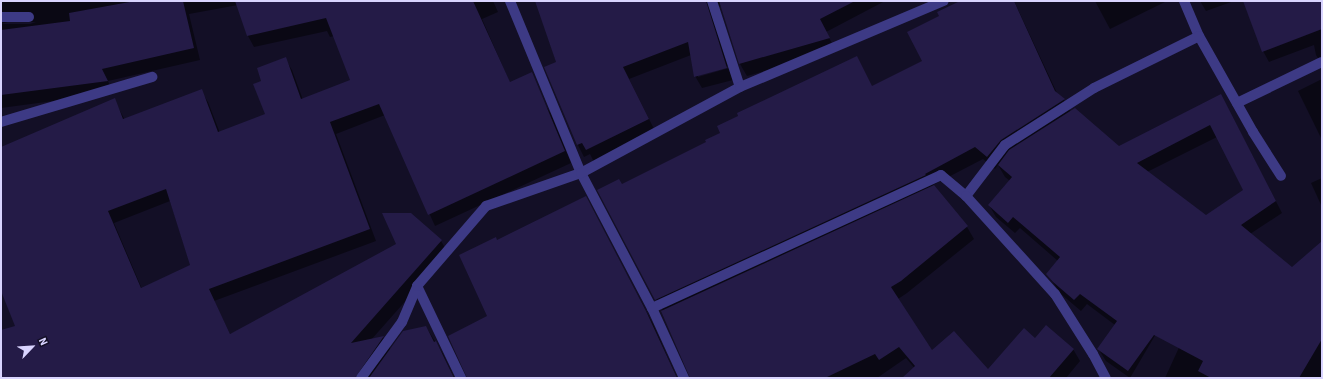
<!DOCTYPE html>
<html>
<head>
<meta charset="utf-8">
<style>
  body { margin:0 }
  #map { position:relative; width:1323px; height:379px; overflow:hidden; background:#130f26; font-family:"Source Sans 3",sans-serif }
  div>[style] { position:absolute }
  .shadow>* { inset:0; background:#0007 }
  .building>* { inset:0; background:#241b47 }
  .minor>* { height:10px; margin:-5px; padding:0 5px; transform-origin:5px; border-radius:5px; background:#3d3a85 }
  span { translate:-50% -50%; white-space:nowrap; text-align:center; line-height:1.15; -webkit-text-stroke:4px #130f26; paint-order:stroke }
  .frame { position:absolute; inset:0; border:2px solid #d9d4ff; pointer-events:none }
  .north { position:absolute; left:12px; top:327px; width:40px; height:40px; -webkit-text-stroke:3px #130f26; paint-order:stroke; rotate:65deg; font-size:11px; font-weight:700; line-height:16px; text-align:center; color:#d9d4ff }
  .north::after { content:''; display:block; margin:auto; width:14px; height:18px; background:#d9d4ff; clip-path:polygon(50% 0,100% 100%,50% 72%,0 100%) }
</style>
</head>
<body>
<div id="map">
  <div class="shadow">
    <div style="clip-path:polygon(evenodd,1px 1px,493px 1px,498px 12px,482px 19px,510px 83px,544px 103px,551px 114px,571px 163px,435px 226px,385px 115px,336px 134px,376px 241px,214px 301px,230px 334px,441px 241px,448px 253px,371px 340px,383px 337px,391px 350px,426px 327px,443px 354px,454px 378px,1px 378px,1px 331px,17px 327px,1px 289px,1px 148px,114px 100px,125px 120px,201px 91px,208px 102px,220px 133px,266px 115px,263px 82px,285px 59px,292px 70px,303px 100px,352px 81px,334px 36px,330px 37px,327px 31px,254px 47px,248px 36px,238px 5px,189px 14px,200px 60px,108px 81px,113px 93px,1px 108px,1px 1px,8px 22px,36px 22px,30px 24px,1px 24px,8px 22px,1px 1px,170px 201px,191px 266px,142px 289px,114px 223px,170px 201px)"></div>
    <div style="clip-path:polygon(536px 1px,885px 1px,826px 32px,836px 51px,747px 76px,740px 64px,722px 6px,717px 7px,728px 66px,698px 75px,698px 77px,729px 68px,733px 80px,702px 88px,695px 76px,691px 55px,629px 79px,655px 131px,594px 162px,590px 154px,584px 157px,578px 145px,558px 97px,567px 94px)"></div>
    <div style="clip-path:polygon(evenodd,962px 1px,1014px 1px,1057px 93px,1064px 100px,1071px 112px,1119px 148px,1227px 107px,1282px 213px,1250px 234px,1292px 268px,1322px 243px,1322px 378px,1165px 378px,1210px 280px,1193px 271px,1130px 378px,1106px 361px,1099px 350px,1115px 325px,1087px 304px,1081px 311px,1061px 294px,1047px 274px,1058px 261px,1020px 228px,1015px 233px,996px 217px,989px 205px,1010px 181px,1005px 177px,998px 165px,995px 169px,983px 159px,933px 185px,967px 227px,974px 239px,907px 293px,898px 299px,932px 352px,988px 371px,1035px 339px,1073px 349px,1080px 361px,1066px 378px,923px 378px,906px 358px,877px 378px,691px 378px,663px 311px,656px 299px,622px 185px,872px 87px,923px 61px,940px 16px,962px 1px,1217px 137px,1244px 191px,1206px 216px,1147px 172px,1217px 137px)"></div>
    <div style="clip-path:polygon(1095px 1px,1167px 1px,1110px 29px)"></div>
    <div style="clip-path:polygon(1200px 1px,1234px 1px,1206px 11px)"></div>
    <div style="clip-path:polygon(1245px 1px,1322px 1px,1322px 65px,1316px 55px,1314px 45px,1269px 62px,1263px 51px)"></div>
    <div style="clip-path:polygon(1322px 79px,1322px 140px,1298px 91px)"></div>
    <div style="clip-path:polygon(1322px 178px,1322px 207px,1311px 183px)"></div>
    <div style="clip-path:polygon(592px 209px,653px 324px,677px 378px,468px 378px,489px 317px,497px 241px)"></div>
  </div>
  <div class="building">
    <div style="clip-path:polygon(135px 1px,183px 1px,194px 48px,102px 69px,108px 81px,1px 95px,1px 30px,70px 21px,69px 13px)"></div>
    <div style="clip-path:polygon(evenodd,235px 1px,473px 1px,510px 82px,532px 72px,565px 151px,428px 215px,379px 104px,330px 122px,370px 229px,209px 289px,230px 334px,396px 244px,382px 213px,411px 213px,442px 240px,351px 343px,384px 336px,355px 378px,1px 378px,1px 330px,15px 326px,1px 291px,1px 147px,115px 98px,123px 119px,202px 89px,218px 132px,265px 114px,253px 84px,261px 81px,257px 68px,286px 57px,301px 99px,350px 80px,326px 18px,247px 36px,235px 1px,166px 189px,190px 265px,141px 288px,108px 211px,166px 189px)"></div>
    <div style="clip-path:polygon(535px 1px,706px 1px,727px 68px,694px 77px,688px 42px,623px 67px,649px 119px,586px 150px,582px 143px,577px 145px,544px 67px,556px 62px)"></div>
    <div style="clip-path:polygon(719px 1px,855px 1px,820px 19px,830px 38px,739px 64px)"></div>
    <div style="clip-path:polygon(960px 1px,1014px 1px,1055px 91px,1065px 99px,1001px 140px,987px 157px,975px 147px,925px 174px,926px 175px,655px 300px,597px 190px,619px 179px,622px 184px,706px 142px,705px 140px,720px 133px,717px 126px,738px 116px,737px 113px,857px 56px,872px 86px,922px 61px,907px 32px,939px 16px,937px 12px)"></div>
    <div style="clip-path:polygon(1243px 1px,1322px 1px,1322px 29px,1262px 52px)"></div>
    <div style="clip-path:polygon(evenodd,1221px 94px,1276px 201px,1241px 225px,1292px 267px,1322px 241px,1322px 339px,1299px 378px,1211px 378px,1198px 371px,1203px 361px,1154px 335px,1128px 371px,1097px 349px,1117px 321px,1080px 294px,1074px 300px,1053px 282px,1046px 274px,1060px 257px,1013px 217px,1008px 223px,988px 205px,1012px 177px,998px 165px,1009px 150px,1075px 108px,1119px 146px,1221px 94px,1210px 125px,1243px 190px,1206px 215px,1137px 163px,1210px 125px)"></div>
    <div style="clip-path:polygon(934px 185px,968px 226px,901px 281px,891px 287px,932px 350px,954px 331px,988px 369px,1024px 328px,1035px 338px,1046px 325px,1074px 349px,1049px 378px,902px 378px,915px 366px,899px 347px,879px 360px,875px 354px,825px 378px,690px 378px,661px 311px)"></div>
    <div style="clip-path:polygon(586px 196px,646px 311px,677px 378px,467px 378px,448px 336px,487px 316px,459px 255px,496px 237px,497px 240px)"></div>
    <div style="clip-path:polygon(426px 326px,434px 342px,436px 341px,454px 378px,369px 378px,403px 331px)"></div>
  </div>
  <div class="minor">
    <div style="left:510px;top:1px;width:186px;rotate:67.6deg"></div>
    <div style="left:581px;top:173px;width:153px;rotate:62.3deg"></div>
    <div style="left:652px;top:308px;width:77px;rotate:65.4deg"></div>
    <div style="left:712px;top:1px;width:90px;rotate:72deg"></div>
    <div style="left:1184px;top:1px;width:38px;rotate:67deg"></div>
    <div style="left:1199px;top:36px;width:110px;rotate:60.6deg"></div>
    <div style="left:1253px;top:132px;width:52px;rotate:57.5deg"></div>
    <div style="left:1px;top:17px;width:28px"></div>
    <div style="left:1237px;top:103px;width:94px;rotate:-25.8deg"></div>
    <div style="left:1px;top:122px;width:158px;rotate:-16.6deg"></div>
    <div style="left:966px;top:196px;width:64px;rotate:-52.6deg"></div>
    <div style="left:1005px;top:145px;width:106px;rotate:-32.6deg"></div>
    <div style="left:1094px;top:88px;width:117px;rotate:-26.3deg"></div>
    <div style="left:417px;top:286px;width:102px;rotate:64.4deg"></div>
    <div style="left:652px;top:308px;width:318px;rotate:-24.7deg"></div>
    <div style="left:941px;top:175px;width:33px;rotate:40deg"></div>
    <div style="left:966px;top:196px;width:132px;rotate:47.8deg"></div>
    <div style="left:1055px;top:294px;width:71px;rotate:57.7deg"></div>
    <div style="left:1093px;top:354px;width:27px;rotate:62deg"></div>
    <div style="left:361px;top:378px;width:69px;rotate:-53.8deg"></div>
    <div style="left:402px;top:322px;width:39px;rotate:-67deg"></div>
    <div style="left:417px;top:286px;width:106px;rotate:-49.2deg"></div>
    <div style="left:486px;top:206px;width:101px;rotate:-19.2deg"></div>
    <div style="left:581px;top:173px;width:181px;rotate:-28.4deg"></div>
    <div style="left:740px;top:87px;width:221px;rotate:-22.9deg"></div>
  </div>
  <div class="frame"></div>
  <div class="north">N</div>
</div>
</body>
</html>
